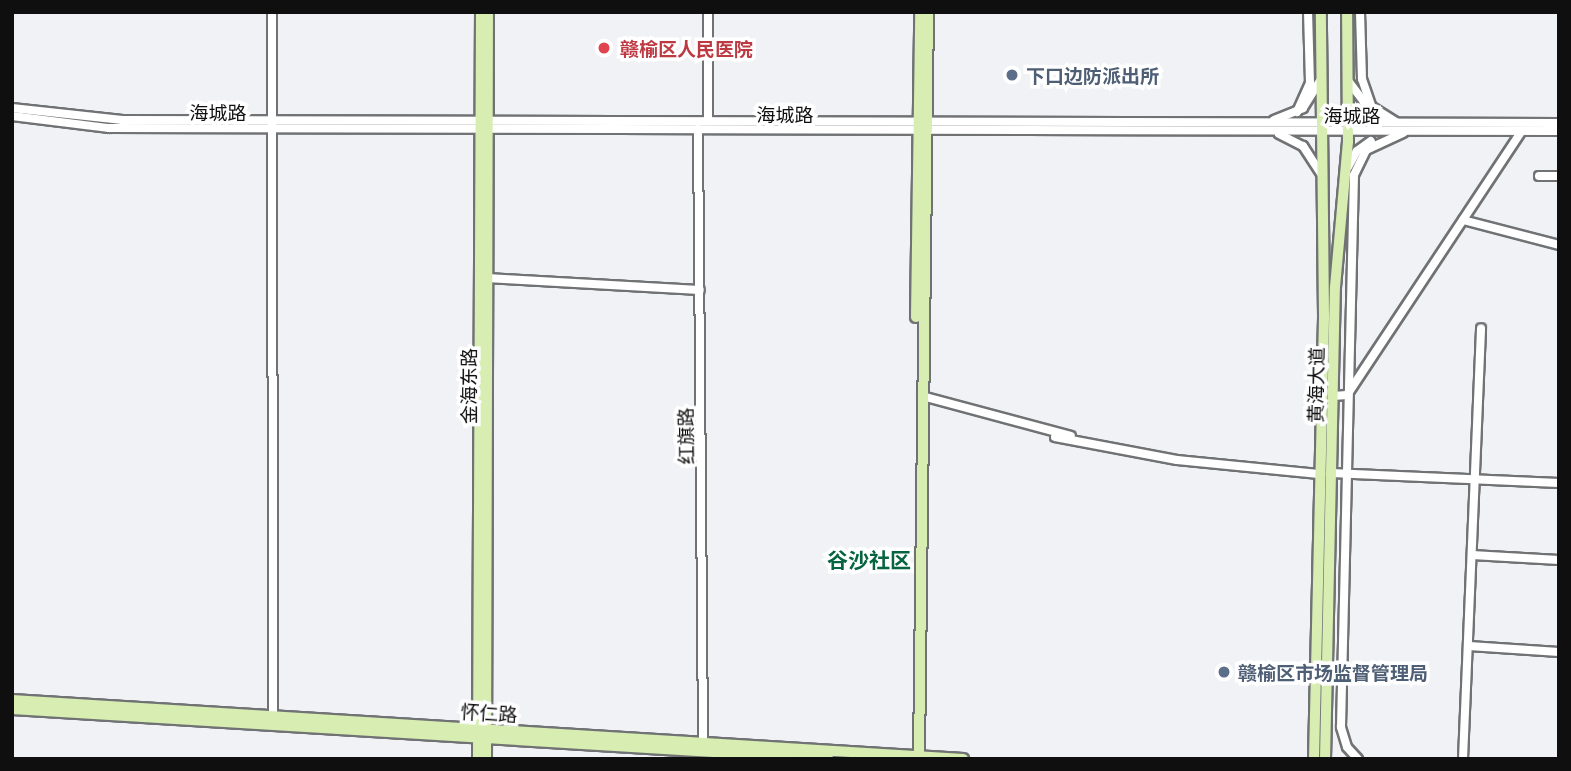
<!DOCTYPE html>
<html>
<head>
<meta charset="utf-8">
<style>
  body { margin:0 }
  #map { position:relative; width:1571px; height:771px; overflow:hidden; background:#f0f2f5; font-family:Georgia,"Noto Sans SC",serif }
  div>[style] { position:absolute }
  .roads { filter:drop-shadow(2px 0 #707274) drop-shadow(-2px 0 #707274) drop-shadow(0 2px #707274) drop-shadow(0 -2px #707274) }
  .minor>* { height:8px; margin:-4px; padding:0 4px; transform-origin:4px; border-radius:4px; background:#fff }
  .major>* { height:10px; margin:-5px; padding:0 5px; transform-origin:5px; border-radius:5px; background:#d7edb2 }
  .dots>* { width:19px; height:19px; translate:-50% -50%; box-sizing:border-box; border:4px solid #fff; border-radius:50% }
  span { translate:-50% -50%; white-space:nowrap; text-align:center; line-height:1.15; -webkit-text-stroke:7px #fff; paint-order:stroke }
  .health-label { font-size:19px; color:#be3a42; font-weight:700 }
  .left { translate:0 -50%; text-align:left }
  .service-label { font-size:19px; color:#4e5e75; font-weight:700 }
  .street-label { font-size:19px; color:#0f0f10 }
  .neighbourhood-label { font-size:21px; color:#066540; font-weight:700 }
  .frame { position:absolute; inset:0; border:14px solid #0f0f10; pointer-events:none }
</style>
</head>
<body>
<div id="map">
  <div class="roads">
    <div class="minor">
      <div style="left:272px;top:12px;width:704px;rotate:89.92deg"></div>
      <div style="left:708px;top:12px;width:109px;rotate:90deg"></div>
      <div style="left:1360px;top:12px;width:67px;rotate:88.3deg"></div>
      <div style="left:1362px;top:79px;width:31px;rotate:71deg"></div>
      <div style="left:1349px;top:82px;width:25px;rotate:53deg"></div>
      <div style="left:1364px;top:102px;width:38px;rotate:32deg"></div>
      <div style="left:12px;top:108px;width:111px;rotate:6.2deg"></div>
      <div style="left:122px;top:120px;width:1437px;rotate:0.12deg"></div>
      <div style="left:1297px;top:112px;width:32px;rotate:-66deg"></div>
      <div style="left:1310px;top:83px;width:71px;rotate:-91.6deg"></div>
      <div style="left:12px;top:116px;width:98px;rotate:7.1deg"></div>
      <div style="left:109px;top:128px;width:1450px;rotate:0.12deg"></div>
      <div style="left:1274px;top:120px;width:31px;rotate:-22deg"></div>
      <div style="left:1303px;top:108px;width:32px;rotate:-58deg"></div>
      <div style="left:698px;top:129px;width:614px;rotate:89.53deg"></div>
      <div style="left:1279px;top:134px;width:27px;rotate:27deg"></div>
      <div style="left:1303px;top:146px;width:33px;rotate:57deg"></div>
      <div style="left:1348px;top:167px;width:18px;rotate:-61deg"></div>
      <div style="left:1357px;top:151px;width:17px;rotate:-36deg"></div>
      <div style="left:1539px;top:176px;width:20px"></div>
      <div style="left:1463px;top:220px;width:99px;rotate:14.6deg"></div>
      <div style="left:486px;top:278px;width:214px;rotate:3.2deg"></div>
      <div style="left:922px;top:396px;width:154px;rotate:15deg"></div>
      <div style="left:1333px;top:396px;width:14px;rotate:-4deg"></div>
      <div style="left:1347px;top:395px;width:317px;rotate:-56.5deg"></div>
      <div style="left:1055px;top:437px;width:124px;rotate:10.7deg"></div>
      <div style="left:1177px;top:460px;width:145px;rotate:5.6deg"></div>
      <div style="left:1331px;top:473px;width:228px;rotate:2.5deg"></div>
      <div style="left:1472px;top:555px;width:87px;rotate:3.3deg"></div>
      <div style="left:1469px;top:646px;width:90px;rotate:3.8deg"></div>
      <div style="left:1358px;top:759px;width:16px;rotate:-133deg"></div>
      <div style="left:1347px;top:747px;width:21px;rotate:-107deg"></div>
      <div style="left:1341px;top:727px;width:552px;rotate:-88.65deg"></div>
      <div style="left:1354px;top:175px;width:28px;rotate:-64deg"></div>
      <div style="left:1366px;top:150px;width:41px;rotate:-24.7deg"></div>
      <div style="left:1463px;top:759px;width:431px;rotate:-87.6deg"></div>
    </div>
    <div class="major">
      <div style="left:916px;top:317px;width:305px;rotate:-89.2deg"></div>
      <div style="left:12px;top:700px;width:953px;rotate:3.55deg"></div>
      <div style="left:12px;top:709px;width:818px;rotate:3.51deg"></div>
      <div style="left:919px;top:756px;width:744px;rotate:-89.31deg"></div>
      <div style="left:478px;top:759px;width:747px;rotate:-89.77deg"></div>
      <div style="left:486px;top:759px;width:747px;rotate:-89.85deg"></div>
      <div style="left:1314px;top:759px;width:444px;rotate:-88.7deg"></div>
      <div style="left:1324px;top:315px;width:303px;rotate:-90.6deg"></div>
      <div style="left:1325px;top:759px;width:472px;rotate:-88.8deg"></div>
      <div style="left:1335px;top:287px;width:146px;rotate:-84.9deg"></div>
      <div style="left:1348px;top:142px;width:130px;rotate:-90.4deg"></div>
    </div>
  </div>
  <div class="dots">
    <div style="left:604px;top:48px;background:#e0444e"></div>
    <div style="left:1012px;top:75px;background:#5c6f8a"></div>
    <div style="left:1224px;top:672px;background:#5c6f8a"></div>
  </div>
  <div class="health-label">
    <span class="left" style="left:620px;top:48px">赣榆区人民医院</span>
  </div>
  <div class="service-label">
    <span class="left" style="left:1026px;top:75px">下口边防派出所</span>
    <span class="left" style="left:1238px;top:672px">赣榆区市场监督管理局</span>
  </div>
  <div class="street-label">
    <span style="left:218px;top:112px">海城路</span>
    <span style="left:785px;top:114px">海城路</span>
    <span style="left:1352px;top:115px">海城路</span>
    <span style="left:1315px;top:385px;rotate:-89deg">黄海大道</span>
    <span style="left:468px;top:386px;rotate:-90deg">金海东路</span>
    <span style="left:685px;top:436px;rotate:-91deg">红旗路</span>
    <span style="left:489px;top:712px;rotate:4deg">怀仁路</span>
  </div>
  <div class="neighbourhood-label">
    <span style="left:869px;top:559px">谷沙社区</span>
  </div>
  <div class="frame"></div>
</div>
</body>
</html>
